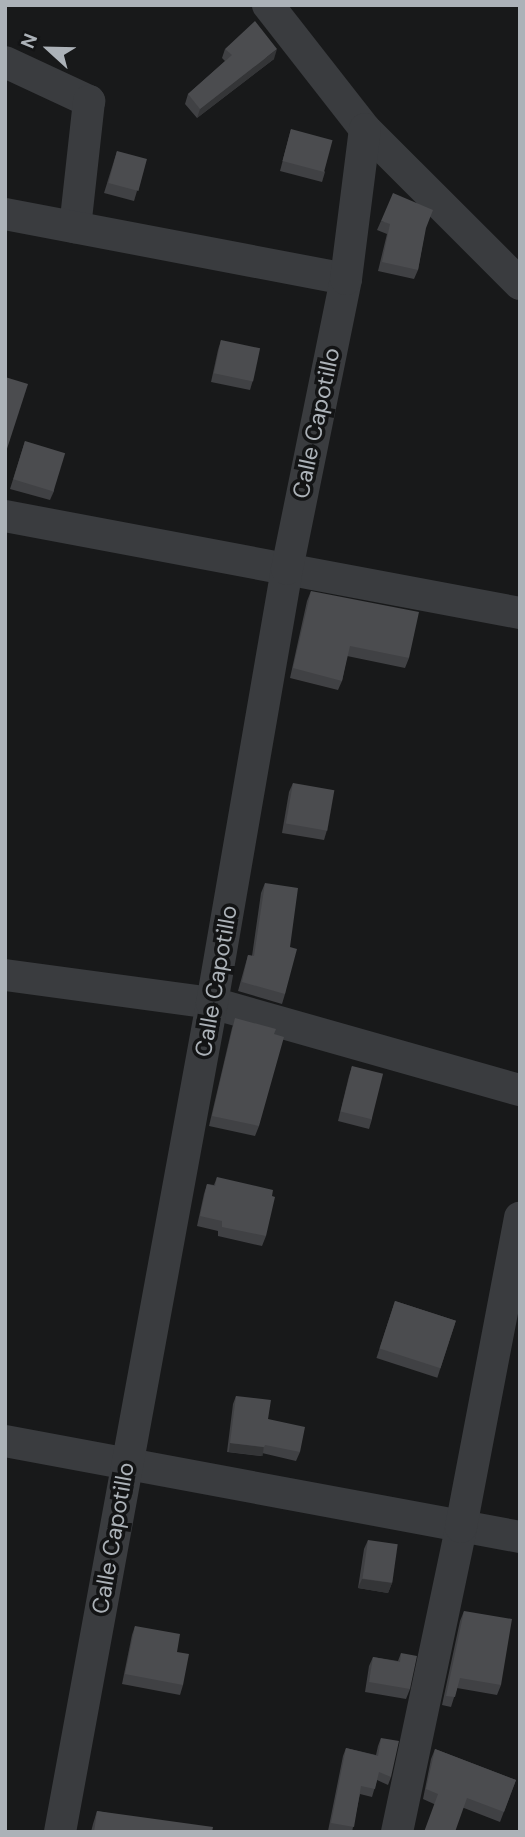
<!DOCTYPE html>
<html>
<head>
<meta charset="utf-8">
<style>
  body { margin:0 }
  #map { position:relative; width:525px; height:1837px; overflow:hidden; background:#18191a; font-family:"DM Sans",sans-serif }
  div>[style] { position:absolute }
  .minor>* { height:32px; margin:-16px; padding:0 16px; transform-origin:16px; border-radius:16px; background:#3a3c3f }
  .wall>* { inset:0; background:#404144; transform-origin:0 0 }
  .shaded-wall>* { inset:0; background:#343537; transform-origin:0 0 }
  .building>* { inset:0; background:#4b4c4f; transform-origin:0 0 }
  span { translate:-50% -50%; white-space:nowrap; text-align:center; line-height:1.15; -webkit-text-stroke:7px #131415; paint-order:stroke }
  .street-label { font-size:23px; color:#acb2b8 }
  .frame { position:absolute; inset:0; border:7px solid #acb2b8; pointer-events:none }
  .north { position:absolute; left:14px; top:14px; width:70px; height:70px; -webkit-text-stroke:5px #131415; paint-order:stroke; rotate:292deg; font-size:19px; font-weight:700; line-height:28px; text-align:center; color:#acb2b8 }
  .north::after { content:''; display:block; margin:auto; width:24px; height:32px; background:#acb2b8; clip-path:polygon(50% 0,100% 100%,50% 72%,0 100%) }
</style>
</head>
<body>
<div id="map">
  <div class="minor">
    <div style="left:268px;top:5px;width:157px;rotate:52deg"></div>
    <div style="left:365px;top:129px;width:219px;rotate:45deg"></div>
    <div style="left:5px;top:62px;width:93px;rotate:24.9deg"></div>
    <div style="left:89px;top:101px;width:127px;rotate:96.3deg"></div>
    <div style="left:5px;top:214px;width:347px;rotate:10.8deg"></div>
    <div style="left:5px;top:516px;width:524px;rotate:10.67deg"></div>
    <div style="left:5px;top:975px;width:209px;rotate:7.7deg"></div>
    <div style="left:212px;top:1003px;width:320px;rotate:15.8deg"></div>
    <div style="left:5px;top:1441px;width:524px;rotate:10.56deg"></div>
    <div style="left:60px;top:1832px;width:843px;rotate:-79.61deg"></div>
    <div style="left:212px;top:1003px;width:440px;rotate:-80.2deg"></div>
    <div style="left:287px;top:569px;width:296px;rotate:-78.5deg"></div>
    <div style="left:346px;top:279px;width:151px;rotate:-82.8deg"></div>
    <div style="left:397px;top:1832px;width:312px;rotate:-78.1deg"></div>
    <div style="left:461px;top:1527px;width:315px;rotate:-79.2deg"></div>
  </div>
  <div class="wall">
    <div style="clip-path:polygon(225px 49px,274px 59px,197px 118px,185px 104px,188px 94px,225px 61px,222px 58px)"></div>
    <div style="clip-path:polygon(291px 129px,325px 172px,322px 182px,280px 171px)"></div>
    <div style="clip-path:polygon(117px 151px,137px 191px,134px 201px,104px 193px)"></div>
    <div style="clip-path:polygon(381px 221px,425px 230px,418px 270px,414px 279px,378px 271px,387px 234px,377px 230px)"></div>
    <div style="clip-path:polygon(221px 340px,253px 380px,250px 390px,211px 382px,218px 350px)"></div>
    <div style="clip-path:polygon(25px 441px,54px 491px,50px 500px,10px 489px)"></div>
    <div style="clip-path:polygon(311px 591px,409px 658px,405px 668px,347px 656px,342px 681px,338px 690px,290px 678px,307px 601px)"></div>
    <div style="clip-path:polygon(293px 783px,327px 830px,324px 840px,282px 833px,289px 792px)"></div>
    <div style="clip-path:polygon(265px 883px,290px 947px,285px 994px,282px 1004px,238px 991px,248px 955px,252px 956px,261px 893px)"></div>
    <div style="clip-path:polygon(235px 1018px,259px 1126px,255px 1136px,209px 1126px,232px 1028px)"></div>
    <div style="clip-path:polygon(352px 1066px,372px 1119px,369px 1129px,338px 1121px,349px 1076px)"></div>
    <div style="clip-path:polygon(217px 1177px,266px 1236px,262px 1246px,218px 1236px,218px 1231px,197px 1226px,204px 1194px,207px 1184px,214px 1185px)"></div>
    <div style="left:395px;top:1301px;width:64px;height:60px;rotate:18deg"></div>
    <div style="clip-path:polygon(236px 1396px,268px 1419px,300px 1452px,296px 1461px,262px 1453px,261px 1456px,227px 1452px,233px 1404px)"></div>
    <div style="clip-path:polygon(368px 1540px,392px 1583px,388px 1593px,358px 1588px,364px 1549px)"></div>
    <div style="clip-path:polygon(464px 1611px,501px 1685px,497px 1695px,457px 1688px,451px 1707px,442px 1705px,460px 1621px)"></div>
    <div style="clip-path:polygon(135px 1626px,177px 1652px,183px 1685px,180px 1695px,122px 1684px,132px 1635px)"></div>
    <div style="clip-path:polygon(401px 1653px,410px 1689px,406px 1699px,365px 1692px,369px 1666px,373px 1657px,398px 1661px)"></div>
    <div style="clip-path:polygon(381px 1738px,391px 1777px,388px 1785px,377px 1780px,372px 1797px,360px 1794px,352px 1832px,328px 1831px,343px 1756px,346px 1748px,376px 1755px,378px 1746px)"></div>
    <div style="clip-path:polygon(435px 1749px,516px 1780px,500px 1822px,464px 1808px,434px 1804px,423px 1799px,431px 1759px)"></div>
    <div style="clip-path:polygon(97px 1811px,212px 1832px,91px 1832px,93px 1824px)"></div>
  </div>
  <div class="shaded-wall">
    <div style="clip-path:polygon(277px 49px,274px 59px,197px 118px,200px 109px)"></div>
    <div style="left:230px;top:1443px;width:34px;height:9px;rotate:7deg"></div>
    <div style="clip-path:polygon(362px 1579px,392px 1583px,388px 1593px,358px 1588px)"></div>
  </div>
  <div class="building">
    <div style="clip-path:polygon(255px 21px,277px 49px,200px 109px,188px 94px,232px 55px,225px 49px)"></div>
    <div style="left:291px;top:129px;width:43px;height:33px;rotate:15deg"></div>
    <div style="left:117px;top:151px;width:31px;height:33px;rotate:15deg"></div>
    <div style="clip-path:polygon(393px 193px,433px 210px,426px 228px,418px 270px,382px 262px,390px 224px,381px 221px)"></div>
    <div style="left:221px;top:340px;width:40px;height:34px;rotate:12deg"></div>
    <div style="clip-path:polygon(5px 377px,28px 384px,5px 455px)"></div>
    <div style="left:25px;top:441px;width:42px;height:40px;rotate:17deg"></div>
    <div style="clip-path:polygon(311px 591px,419px 612px,409px 658px,350px 646px,342px 681px,293px 668px)"></div>
    <div style="left:293px;top:783px;width:42px;height:41px;rotate:10deg"></div>
    <div style="clip-path:polygon(265px 883px,298px 888px,290px 947px,297px 949px,285px 994px,242px 982px,248px 955px,254px 956px)"></div>
    <div style="clip-path:polygon(235px 1018px,276px 1029px,274px 1034px,284px 1037px,259px 1126px,212px 1116px)"></div>
    <div style="left:352px;top:1066px;width:32px;height:47px;rotate:14deg"></div>
    <div style="clip-path:polygon(217px 1177px,273px 1190px,272px 1196px,275px 1197px,266px 1236px,222px 1227px,222px 1221px,200px 1216px,207px 1184px,215px 1186px)"></div>
    <div style="left:395px;top:1301px;width:64px;height:50px;rotate:18deg"></div>
    <div style="clip-path:polygon(236px 1396px,271px 1400px,268px 1419px,305px 1427px,300px 1452px,265px 1445px,264px 1447px,230px 1443px)"></div>
    <div style="left:368px;top:1540px;width:30px;height:39px;rotate:8deg"></div>
    <div style="clip-path:polygon(464px 1611px,512px 1619px,501px 1685px,460px 1678px,455px 1697px,446px 1696px)"></div>
    <div style="clip-path:polygon(135px 1626px,180px 1634px,177px 1652px,189px 1654px,183px 1685px,125px 1674px)"></div>
    <div style="clip-path:polygon(401px 1653px,417px 1656px,410px 1689px,369px 1682px,373px 1657px,400px 1662px)"></div>
    <div style="clip-path:polygon(381px 1738px,399px 1741px,391px 1777px,379px 1772px,375px 1789px,361px 1786px,354px 1827px,331px 1823px,346px 1748px,378px 1756px)"></div>
    <div style="clip-path:polygon(435px 1749px,516px 1780px,504px 1812px,467px 1798px,455px 1832px,424px 1832px,438px 1794px,426px 1789px)"></div>
    <div style="clip-path:polygon(97px 1811px,213px 1827px,212px 1832px,94px 1832px)"></div>
  </div>
  <div class="street-label">
    <span style="left:316px;top:423px;rotate:-78deg">Calle Capotillo</span>
    <span style="left:216px;top:981px;rotate:-80deg">Calle Capotillo</span>
    <span style="left:113px;top:1538px;rotate:-80deg">Calle Capotillo</span>
  </div>
  <div class="frame"></div>
  <div class="north">N</div>
</div>
</body>
</html>
